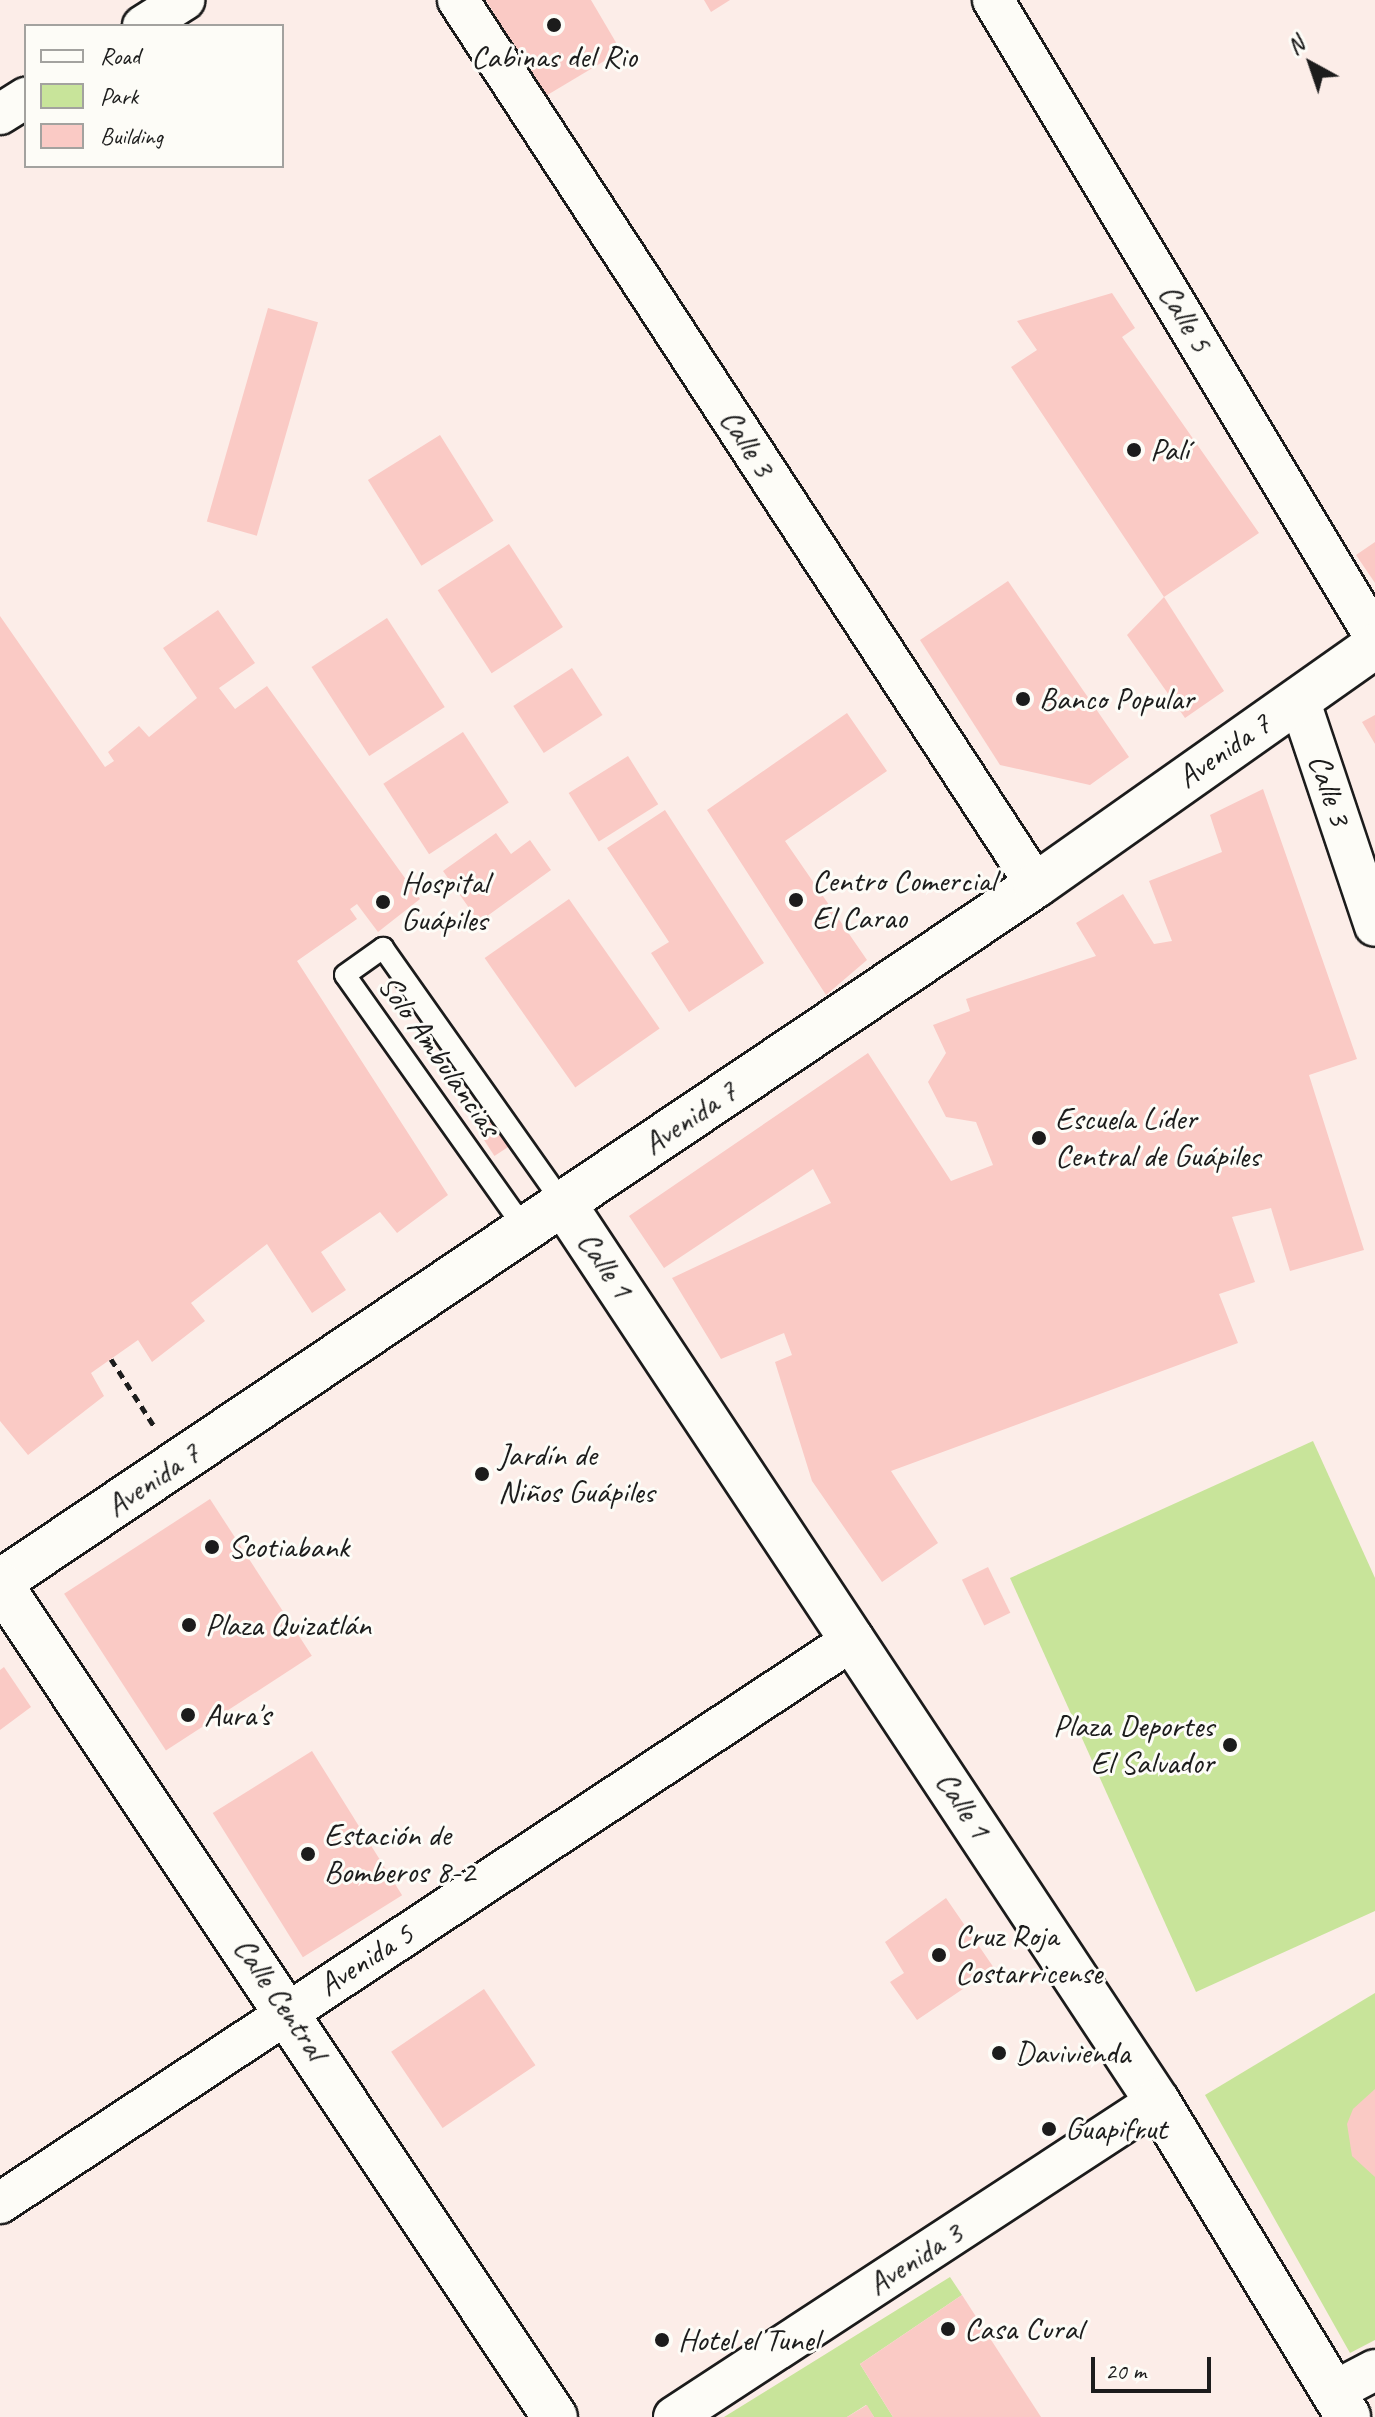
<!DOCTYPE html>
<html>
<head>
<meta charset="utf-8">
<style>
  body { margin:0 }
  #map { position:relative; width:1375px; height:2417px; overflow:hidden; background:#fcede8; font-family:Caveat,sans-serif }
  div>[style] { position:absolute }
  .green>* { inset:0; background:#c8e49a }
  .building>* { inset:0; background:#facac5; transform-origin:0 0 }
  .path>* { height:5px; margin-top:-2.5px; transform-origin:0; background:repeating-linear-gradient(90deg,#1c1c1c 0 8px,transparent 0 14px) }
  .roads { filter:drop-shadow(2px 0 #1c1c1c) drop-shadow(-2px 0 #1c1c1c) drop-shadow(0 2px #1c1c1c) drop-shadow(0 -2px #1c1c1c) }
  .lane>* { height:20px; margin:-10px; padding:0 10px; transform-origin:10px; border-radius:10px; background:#fdfcf7 }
  .street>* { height:40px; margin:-20px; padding:0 20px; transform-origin:20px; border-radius:20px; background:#fdfcf7 }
  .secondary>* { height:44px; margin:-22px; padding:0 22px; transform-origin:22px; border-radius:22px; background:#fdfcf7 }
  .dots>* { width:22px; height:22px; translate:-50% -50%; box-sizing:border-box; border:4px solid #fdfcf7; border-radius:50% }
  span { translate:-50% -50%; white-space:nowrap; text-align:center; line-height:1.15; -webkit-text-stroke:6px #fdfcf7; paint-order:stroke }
  .poi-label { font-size:32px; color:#1c1c1c }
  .left { translate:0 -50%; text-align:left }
  .right { translate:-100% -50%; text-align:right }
  .street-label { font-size:32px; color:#1c1c1c }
  .legend { position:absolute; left:24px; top:24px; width:260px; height:144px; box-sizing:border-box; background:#fdfcf7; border:2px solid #a3a29f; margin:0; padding:10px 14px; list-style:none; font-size:24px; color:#1c1c1c }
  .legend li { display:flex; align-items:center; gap:16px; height:40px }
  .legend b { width:40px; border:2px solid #a3a29f }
  .north { position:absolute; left:1271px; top:24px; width:80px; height:80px; -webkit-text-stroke:6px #fdfcf7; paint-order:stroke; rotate:320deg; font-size:22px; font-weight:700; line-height:32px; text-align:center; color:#1c1c1c }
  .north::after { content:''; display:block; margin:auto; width:28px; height:36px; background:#1c1c1c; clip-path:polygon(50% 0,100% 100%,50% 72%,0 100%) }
  .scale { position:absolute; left:1091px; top:2357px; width:120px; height:36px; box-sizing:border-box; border:4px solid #1c1c1c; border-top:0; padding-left:10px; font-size:24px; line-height:28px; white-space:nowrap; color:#1c1c1c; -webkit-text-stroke:6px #fdfcf7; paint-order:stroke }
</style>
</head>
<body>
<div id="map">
  <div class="green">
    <div style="clip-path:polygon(1313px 1441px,1375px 1578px,1375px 1911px,1196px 1992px,1010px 1578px)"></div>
    <div style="clip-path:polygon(1375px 1993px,1375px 2340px,1350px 2353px,1205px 2095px)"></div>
    <div style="clip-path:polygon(950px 2277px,962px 2295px,860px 2364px,893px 2417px,874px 2417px,866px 2405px,847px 2417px,724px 2417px)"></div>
  </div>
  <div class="building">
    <div style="clip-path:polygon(486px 0,591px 0,621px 51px,544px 97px)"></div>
    <div style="clip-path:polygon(704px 0,730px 0,711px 12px)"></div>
    <div style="clip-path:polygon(1112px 293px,1135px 328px,1122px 337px,1259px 533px,1164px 597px,1011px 367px,1037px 350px,1017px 321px)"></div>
    <div style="left:268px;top:308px;width:52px;height:222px;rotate:16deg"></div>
    <div style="left:440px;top:435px;width:101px;height:85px;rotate:58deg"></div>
    <div style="clip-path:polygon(1375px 542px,1375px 583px,1356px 555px)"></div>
    <div style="left:509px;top:544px;width:99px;height:85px;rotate:57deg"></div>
    <div style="clip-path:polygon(1008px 581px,1129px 757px,1090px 785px,1000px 765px,920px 640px)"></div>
    <div style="clip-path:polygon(1164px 597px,1224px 691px,1185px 718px,1127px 635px)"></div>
    <div style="clip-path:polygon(218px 610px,255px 663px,219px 688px,235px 709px,267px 686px,420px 899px,378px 932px,357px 904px,350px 909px,357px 919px,297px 961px,448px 1195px,397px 1233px,380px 1212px,321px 1252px,346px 1290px,312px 1313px,267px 1244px,191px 1303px,205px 1321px,152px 1362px,138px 1340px,91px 1373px,104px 1396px,28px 1455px,0 1421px,0 616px,105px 767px,114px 761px,108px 752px,139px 726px,149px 737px,197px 698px,163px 648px)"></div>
    <div style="left:387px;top:618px;width:106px;height:90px;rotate:57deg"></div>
    <div style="left:572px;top:668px;width:56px;height:70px;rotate:57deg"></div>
    <div style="clip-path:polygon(847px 713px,887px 771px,785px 841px,867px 960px,826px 995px,707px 810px)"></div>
    <div style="clip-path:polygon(1375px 715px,1375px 744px,1362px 722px)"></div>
    <div style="left:463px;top:732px;width:84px;height:95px;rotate:57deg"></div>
    <div style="left:628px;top:756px;width:57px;height:70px;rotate:58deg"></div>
    <div style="clip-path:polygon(1263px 789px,1357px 1059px,1309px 1075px,1364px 1250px,1290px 1271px,1271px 1208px,1232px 1217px,1255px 1282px,1219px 1294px,1238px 1343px,891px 1471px,938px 1543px,882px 1582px,812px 1481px,775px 1362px,792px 1355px,784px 1333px,721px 1359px,672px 1278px,831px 1203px,813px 1169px,664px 1268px,629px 1216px,868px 1053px,951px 1181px,993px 1165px,976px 1122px,946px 1117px,928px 1082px,946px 1053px,933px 1025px,970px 1011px,966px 999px,1096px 956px,1076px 923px,1123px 894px,1154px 944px,1172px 941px,1149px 881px,1222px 852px,1210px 815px)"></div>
    <div style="clip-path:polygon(665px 810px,764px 963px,689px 1012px,651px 953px,669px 942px,607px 848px)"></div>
    <div style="clip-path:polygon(496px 833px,511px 854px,530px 840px,551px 870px,479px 922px,443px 871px)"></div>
    <div style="left:569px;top:899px;width:158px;height:103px;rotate:55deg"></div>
    <div style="left:496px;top:1118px;width:31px;height:22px;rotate:57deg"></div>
    <div style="left:210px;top:1499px;width:187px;height:174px;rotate:57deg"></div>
    <div style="left:988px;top:1567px;width:51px;height:29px;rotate:64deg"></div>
    <div style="clip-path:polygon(4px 1667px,31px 1707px,0 1730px,0 1670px)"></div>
    <div style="left:312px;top:1751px;width:170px;height:117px;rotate:58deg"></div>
    <div style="clip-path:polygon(946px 1898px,994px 1968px,917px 2020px,890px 1982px,904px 1973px,885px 1942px)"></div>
    <div style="left:484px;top:1989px;width:92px;height:112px;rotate:56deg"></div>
    <div style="clip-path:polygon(1375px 2089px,1375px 2177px,1352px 2156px,1347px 2124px,1353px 2109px)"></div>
    <div style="clip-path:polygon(962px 2295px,1041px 2417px,893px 2417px,860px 2364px)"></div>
    <div style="clip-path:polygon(867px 2405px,874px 2417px,847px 2417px)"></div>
  </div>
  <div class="path">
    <div style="left:111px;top:1359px;width:83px;rotate:57.3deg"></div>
  </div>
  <div class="roads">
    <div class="lane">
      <div style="left:525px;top:1229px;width:311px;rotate:-125.3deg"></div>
      <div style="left:345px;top:975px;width:47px;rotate:-35.4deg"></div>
      <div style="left:383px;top:948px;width:312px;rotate:54.8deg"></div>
    </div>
    <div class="street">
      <div style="left:458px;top:0;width:1057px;rotate:56.85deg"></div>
      <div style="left:993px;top:0;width:743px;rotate:59.05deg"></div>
      <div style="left:143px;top:26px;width:49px;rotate:-32.4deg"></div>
      <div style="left:0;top:114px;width:31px;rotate:-32deg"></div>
      <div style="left:1299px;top:699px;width:239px;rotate:71.5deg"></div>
      <div style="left:0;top:2203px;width:1023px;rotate:-33.44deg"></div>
      <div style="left:1335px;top:2391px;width:45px;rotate:-27.7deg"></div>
      <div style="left:674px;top:2417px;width:577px;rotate:-33.19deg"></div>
    </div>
    <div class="secondary">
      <div style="left:563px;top:1203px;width:1077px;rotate:56.52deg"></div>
      <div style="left:1157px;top:2101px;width:369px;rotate:58.8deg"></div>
      <div style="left:0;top:1582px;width:1249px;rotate:-33.93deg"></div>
      <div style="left:1036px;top:885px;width:415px;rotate:-35.2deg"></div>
      <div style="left:0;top:1584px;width:1001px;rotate:56.33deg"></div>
    </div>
  </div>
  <div class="dots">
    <div style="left:554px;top:25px;background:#1c1c1c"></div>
    <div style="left:1134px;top:450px;background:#1c1c1c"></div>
    <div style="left:1023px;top:699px;background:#1c1c1c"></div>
    <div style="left:796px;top:900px;background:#1c1c1c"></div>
    <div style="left:383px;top:902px;background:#1c1c1c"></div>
    <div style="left:1039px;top:1138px;background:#1c1c1c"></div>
    <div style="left:482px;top:1474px;background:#1c1c1c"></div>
    <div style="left:212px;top:1547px;background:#1c1c1c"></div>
    <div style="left:189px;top:1625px;background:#1c1c1c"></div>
    <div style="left:188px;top:1715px;background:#1c1c1c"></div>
    <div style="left:1230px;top:1745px;background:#1c1c1c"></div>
    <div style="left:308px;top:1854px;background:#1c1c1c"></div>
    <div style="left:939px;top:1955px;background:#1c1c1c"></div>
    <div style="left:999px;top:2053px;background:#1c1c1c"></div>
    <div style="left:1049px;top:2129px;background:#1c1c1c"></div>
    <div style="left:948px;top:2329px;background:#1c1c1c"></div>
    <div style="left:662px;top:2340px;background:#1c1c1c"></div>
  </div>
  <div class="poi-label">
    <span style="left:554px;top:57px">Cabinas del Rio</span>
    <span class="left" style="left:1150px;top:450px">Palí</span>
    <span class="left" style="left:1039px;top:699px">Banco Popular</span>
    <span class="left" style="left:812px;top:900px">Centro Comercial<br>El Carao</span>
    <span class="left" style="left:401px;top:902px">Hospital<br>Guápiles</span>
    <span class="left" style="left:1055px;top:1138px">Escuela Líder<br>Central de Guápiles</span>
    <span class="left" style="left:498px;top:1474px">Jardín de<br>Niños Guápiles</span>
    <span class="left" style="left:228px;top:1547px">Scotiabank</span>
    <span class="left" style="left:205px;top:1625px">Plaza Quizatlán</span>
    <span class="left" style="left:204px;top:1715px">Aura's</span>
    <span class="right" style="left:1214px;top:1745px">Plaza Deportes<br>El Salvador</span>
    <span class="left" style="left:324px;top:1854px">Estación de<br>Bomberos 8-2</span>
    <span class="left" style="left:955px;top:1955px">Cruz Roja<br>Costarricense</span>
    <span class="left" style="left:1015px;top:2053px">Davivienda</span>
    <span class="left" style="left:1065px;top:2129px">Guapifrut</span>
    <span class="left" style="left:964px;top:2329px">Casa Cural</span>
    <span class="left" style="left:678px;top:2340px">Hotel el Tunel</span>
  </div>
  <div class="street-label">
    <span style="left:1185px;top:318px;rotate:59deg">Calle 5</span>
    <span style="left:747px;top:443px;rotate:57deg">Calle 3</span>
    <span style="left:1224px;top:751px;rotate:-35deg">Avenida 7</span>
    <span style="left:1329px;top:790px;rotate:71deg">Calle 3</span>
    <span style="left:439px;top:1056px;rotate:55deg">Solo Ambulancias</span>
    <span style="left:690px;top:1118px;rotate:-34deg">Avenida 7</span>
    <span style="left:605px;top:1265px;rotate:56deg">Calle 1</span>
    <span style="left:153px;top:1480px;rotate:-34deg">Avenida 7</span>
    <span style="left:963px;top:1805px;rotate:57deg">Calle 1</span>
    <span style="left:366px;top:1960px;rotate:-33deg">Avenida 5</span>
    <span style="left:280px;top:1999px;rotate:56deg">Calle Central</span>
    <span style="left:915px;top:2259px;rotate:-33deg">Avenida 3</span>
  </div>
  <ul class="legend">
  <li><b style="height:10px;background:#fdfcf7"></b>Road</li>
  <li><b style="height:22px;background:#c8e49a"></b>Park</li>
  <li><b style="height:22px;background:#facac5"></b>Building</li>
  </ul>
  <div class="north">N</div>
  <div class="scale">20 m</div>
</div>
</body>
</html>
